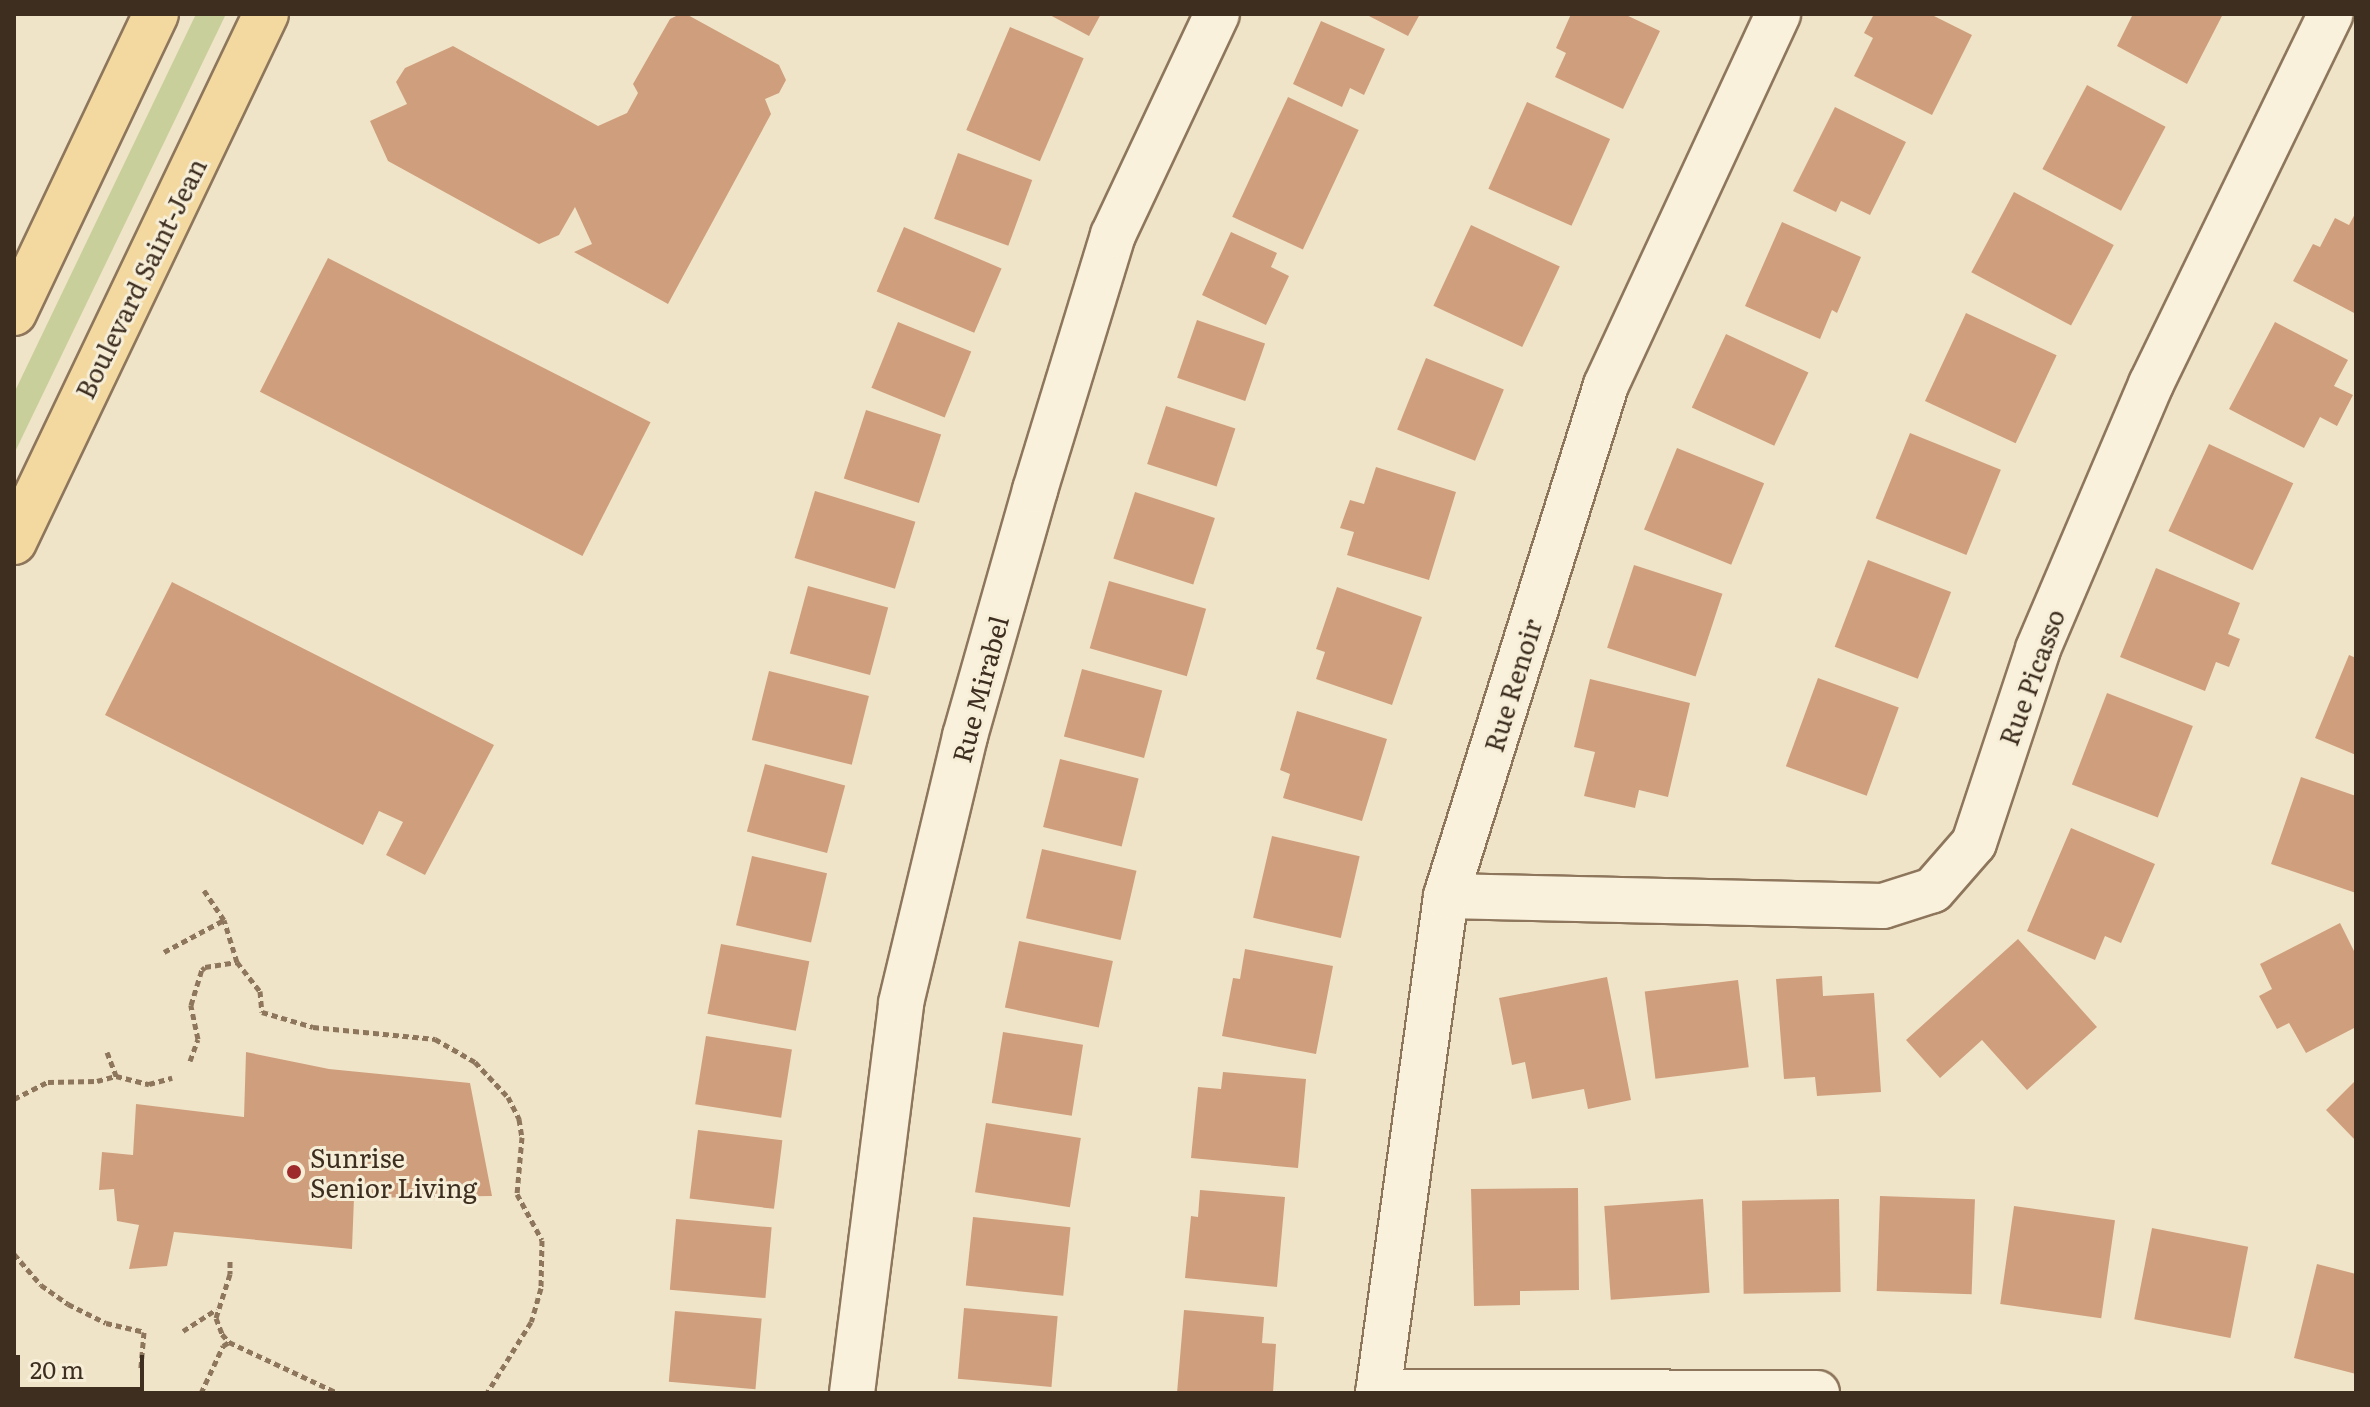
<!DOCTYPE html>
<html>
<head>
<meta charset="utf-8">
<style>
  body { margin:0 }
  #map { position:relative; width:2370px; height:1407px; overflow:hidden; background:#f0e4c8; font-family:Literata,serif }
  div>[style] { position:absolute }
  .green>* { inset:0; background:#c9cf9b }
  .building>* { inset:0; background:#cf9f7d; transform-origin:0 0 }
  .path>* { height:5px; margin-top:-2.5px; transform-origin:0; background:repeating-linear-gradient(90deg,#8d765c 0 6px,transparent 0 10px) }
  .roads { filter:drop-shadow(2px 0 #8d765c) drop-shadow(-2px 0 #8d765c) drop-shadow(0 2px #8d765c) drop-shadow(0 -2px #8d765c) }
  .minor>* { height:44px; margin:-22px; padding:0 22px; transform-origin:22px; border-radius:22px; background:#faf1dc }
  .major>* { height:44px; margin:-22px; padding:0 22px; transform-origin:22px; border-radius:22px; background:#f3d9a0 }
  .dots>* { width:22px; height:22px; translate:-50% -50%; box-sizing:border-box; border:4px solid #f7eed8; border-radius:50% }
  span { translate:-50% -50%; white-space:nowrap; text-align:center; line-height:1.15; -webkit-text-stroke:6px #f7eed8; paint-order:stroke }
  .street-label { font-size:26px; color:#3d2e20 }
  .poi-label { font-size:26px; color:#3d2e20 }
  .left { translate:0 -50%; text-align:left }
  .frame { position:absolute; inset:0; border:16px solid #3d2e20; pointer-events:none }
  .scale { position:absolute; left:16px; top:1355px; width:128px; height:36px; box-sizing:border-box; border:4px solid #3d2e20; border-top:0; padding-left:10px; font-size:24px; line-height:28px; white-space:nowrap; color:#3d2e20; -webkit-text-stroke:6px #f7eed8; paint-order:stroke }
</style>
</head>
<body>
<div id="map">
  <div class="green">
    <div style="clip-path:polygon(196px 14px,226px 14px,14px 454px,14px 393px)"></div>
  </div>
  <div class="building">
    <div style="clip-path:polygon(680px 14px,686px 14px,779px 65px,786px 80px,779px 93px,765px 99px,771px 114px,668px 304px,574px 252px,592px 244px,575px 207px,559px 235px,539px 244px,388px 161px,370px 121px,407px 104px,396px 82px,405px 68px,453px 46px,598px 126px,627px 113px,638px 93px,633px 84px,670px 19px)"></div>
    <div style="clip-path:polygon(1048px 14px,1101px 14px,1089px 36px)"></div>
    <div style="clip-path:polygon(1365px 14px,1420px 14px,1408px 36px)"></div>
    <div style="clip-path:polygon(1571px 14px,1624px 14px,1660px 31px,1623px 109px,1555px 77px,1566px 53px,1556px 48px)"></div>
    <div style="clip-path:polygon(1874px 14px,1930px 14px,1972px 35px,1932px 115px,1854px 76px,1873px 38px,1864px 33px)"></div>
    <div style="clip-path:polygon(2133px 14px,2223px 14px,2187px 84px,2117px 46px)"></div>
    <div style="clip-path:polygon(1321px 21px,1385px 49px,1364px 95px,1350px 88px,1342px 107px,1293px 84px)"></div>
    <div style="left:1010px;top:27px;width:80px;height:112px;rotate:23deg"></div>
    <div style="left:2087px;top:85px;width:89px;height:95px;rotate:28deg"></div>
    <div style="left:1288px;top:97px;width:78px;height:132px;rotate:25deg"></div>
    <div style="left:1527px;top:102px;width:91px;height:95px;rotate:24deg"></div>
    <div style="clip-path:polygon(1835px 107px,1906px 142px,1870px 215px,1841px 201px,1836px 212px,1793px 191px)"></div>
    <div style="left:958px;top:153px;width:79px;height:70px;rotate:20deg"></div>
    <div style="left:2014px;top:192px;width:113px;height:91px;rotate:28deg"></div>
    <div style="clip-path:polygon(2356px 212px,2356px 314px,2293px 281px,2313px 244px,2320px 247px,2335px 218px,2349px 225px)"></div>
    <div style="clip-path:polygon(1782px 222px,1861px 257px,1837px 313px,1832px 310px,1820px 339px,1745px 306px)"></div>
    <div style="left:1471px;top:225px;width:98px;height:89px;rotate:25deg"></div>
    <div style="left:904px;top:227px;width:106px;height:70px;rotate:23deg"></div>
    <div style="clip-path:polygon(1231px 232px,1277px 253px,1271px 267px,1289px 276px,1266px 325px,1202px 295px)"></div>
    <div style="left:328px;top:258px;width:362px;height:150px;rotate:27deg"></div>
    <div style="left:1966px;top:313px;width:100px;height:97px;rotate:25deg"></div>
    <div style="left:1197px;top:320px;width:72px;height:61px;rotate:19deg"></div>
    <div style="left:898px;top:322px;width:79px;height:71px;rotate:22deg"></div>
    <div style="clip-path:polygon(2275px 322px,2348px 360px,2334px 386px,2353px 395px,2337px 426px,2320px 417px,2304px 448px,2229px 409px)"></div>
    <div style="left:1726px;top:334px;width:91px;height:81px;rotate:25deg"></div>
    <div style="left:1426px;top:358px;width:84px;height:77px;rotate:22deg"></div>
    <div style="left:1166px;top:406px;width:73px;height:61px;rotate:18deg"></div>
    <div style="left:866px;top:410px;width:79px;height:72px;rotate:18deg"></div>
    <div style="left:1910px;top:433px;width:98px;height:92px;rotate:22deg"></div>
    <div style="left:2209px;top:444px;width:93px;height:96px;rotate:25deg"></div>
    <div style="left:1677px;top:448px;width:94px;height:88px;rotate:22deg"></div>
    <div style="clip-path:polygon(1376px 467px,1456px 492px,1429px 580px,1347px 555px,1354px 532px,1340px 528px,1350px 500px,1364px 504px)"></div>
    <div style="left:815px;top:491px;width:105px;height:70px;rotate:17deg"></div>
    <div style="left:1135px;top:492px;width:84px;height:70px;rotate:18deg"></div>
    <div style="left:1868px;top:560px;width:89px;height:93px;rotate:21deg"></div>
    <div style="left:1634px;top:565px;width:93px;height:87px;rotate:18deg"></div>
    <div style="clip-path:polygon(2156px 568px,2240px 603px,2228px 634px,2240px 639px,2229px 667px,2216px 662px,2205px 691px,2120px 657px)"></div>
    <div style="left:1109px;top:581px;width:101px;height:70px;rotate:16deg"></div>
    <div style="clip-path:polygon(172px 582px,494px 745px,425px 875px,386px 855px,403px 822px,379px 811px,363px 845px,105px 715px)"></div>
    <div style="left:808px;top:586px;width:83px;height:70px;rotate:15deg"></div>
    <div style="clip-path:polygon(1337px 587px,1422px 617px,1392px 705px,1316px 679px,1325px 652px,1316px 649px)"></div>
    <div style="clip-path:polygon(2349px 655px,2356px 658px,2356px 755px,2315px 738px)"></div>
    <div style="left:1082px;top:669px;width:83px;height:70px;rotate:15deg"></div>
    <div style="left:769px;top:671px;width:103px;height:71px;rotate:14deg"></div>
    <div style="left:1818px;top:678px;width:86px;height:94px;rotate:20deg"></div>
    <div style="clip-path:polygon(1590px 679px,1690px 703px,1668px 797px,1639px 790px,1635px 808px,1584px 796px,1595px 752px,1574px 747px)"></div>
    <div style="left:2107px;top:693px;width:92px;height:98px;rotate:21deg"></div>
    <div style="clip-path:polygon(1297px 711px,1387px 739px,1362px 821px,1283px 798px,1290px 774px,1280px 770px)"></div>
    <div style="left:1060px;top:759px;width:81px;height:70px;rotate:14deg"></div>
    <div style="left:765px;top:764px;width:83px;height:70px;rotate:15deg"></div>
    <div style="clip-path:polygon(2301px 777px,2356px 796px,2356px 893px,2271px 864px)"></div>
    <div style="clip-path:polygon(2071px 828px,2155px 864px,2121px 943px,2105px 936px,2095px 960px,2027px 931px)"></div>
    <div style="left:1272px;top:836px;width:90px;height:84px;rotate:13deg"></div>
    <div style="left:1042px;top:849px;width:97px;height:71px;rotate:13deg"></div>
    <div style="left:752px;top:856px;width:77px;height:71px;rotate:13deg"></div>
    <div style="clip-path:polygon(2340px 923px,2356px 955px,2356px 1027px,2306px 1053px,2289px 1023px,2277px 1029px,2259px 996px,2272px 989px,2260px 964px)"></div>
    <div style="clip-path:polygon(2018px 939px,2097px 1027px,2027px 1090px,1982px 1040px,1940px 1078px,1906px 1040px)"></div>
    <div style="left:1019px;top:941px;width:96px;height:68px;rotate:12deg"></div>
    <div style="left:721px;top:944px;width:90px;height:71px;rotate:11deg"></div>
    <div style="clip-path:polygon(1245px 949px,1333px 966px,1316px 1054px,1222px 1036px,1233px 978px,1240px 979px)"></div>
    <div style="clip-path:polygon(1822px 976px,1823px 996px,1874px 993px,1881px 1092px,1817px 1096px,1815px 1077px,1784px 1079px,1776px 979px)"></div>
    <div style="clip-path:polygon(1607px 977px,1631px 1100px,1588px 1109px,1584px 1089px,1532px 1099px,1525px 1062px,1512px 1065px,1499px 998px)"></div>
    <div style="left:1738px;top:980px;width:88px;height:94px;rotate:83deg"></div>
    <div style="left:1003px;top:1032px;width:81px;height:72px;rotate:9deg"></div>
    <div style="left:706px;top:1036px;width:87px;height:69px;rotate:9deg"></div>
    <div style="clip-path:polygon(246px 1052px,329px 1069px,470px 1083px,492px 1196px,354px 1198px,352px 1249px,174px 1232px,167px 1266px,129px 1269px,139px 1225px,117px 1221px,114px 1189px,99px 1190px,102px 1152px,133px 1155px,136px 1104px,244px 1117px)"></div>
    <div style="clip-path:polygon(1223px 1072px,1306px 1079px,1298px 1168px,1191px 1158px,1198px 1087px,1221px 1089px)"></div>
    <div style="clip-path:polygon(2356px 1080px,2356px 1141px,2326px 1110px)"></div>
    <div style="left:986px;top:1123px;width:96px;height:70px;rotate:9deg"></div>
    <div style="left:698px;top:1130px;width:85px;height:69px;rotate:7deg"></div>
    <div style="clip-path:polygon(1578px 1188px,1579px 1290px,1520px 1291px,1520px 1305px,1474px 1306px,1471px 1189px)"></div>
    <div style="clip-path:polygon(1200px 1190px,1285px 1197px,1277px 1287px,1185px 1278px,1191px 1216px,1198px 1217px)"></div>
    <div style="left:1880px;top:1196px;width:95px;height:95px;rotate:2deg"></div>
    <div style="left:1703px;top:1199px;width:94px;height:99px;rotate:86deg"></div>
    <div style="left:1839px;top:1199px;width:93px;height:97px;rotate:89deg"></div>
    <div style="left:2014px;top:1206px;width:102px;height:99px;rotate:8deg"></div>
    <div style="left:973px;top:1217px;width:98px;height:69px;rotate:6deg"></div>
    <div style="left:676px;top:1219px;width:96px;height:71px;rotate:5deg"></div>
    <div style="left:2152px;top:1228px;width:98px;height:93px;rotate:11deg"></div>
    <div style="clip-path:polygon(2317px 1264px,2356px 1274px,2356px 1374px,2294px 1358px)"></div>
    <div style="left:964px;top:1308px;width:94px;height:71px;rotate:5deg"></div>
    <div style="clip-path:polygon(1184px 1310px,1264px 1317px,1262px 1343px,1276px 1344px,1273px 1393px,1177px 1393px)"></div>
    <div style="left:675px;top:1311px;width:87px;height:71px;rotate:5deg"></div>
  </div>
  <div class="path">
    <div style="left:164px;top:952px;width:68px;rotate:-28.1deg"></div>
    <div style="left:237px;top:962px;width:37px;rotate:52deg"></div>
    <div style="left:260px;top:991px;width:21px;rotate:85deg"></div>
    <div style="left:262px;top:1012px;width:53px;rotate:16.4deg"></div>
    <div style="left:313px;top:1027px;width:123px;rotate:5.6deg"></div>
    <div style="left:435px;top:1039px;width:46px;rotate:29.9deg"></div>
    <div style="left:475px;top:1062px;width:48px;rotate:46.7deg"></div>
    <div style="left:508px;top:1097px;width:25px;rotate:63deg"></div>
    <div style="left:519px;top:1119px;width:18px;rotate:81deg"></div>
    <div style="left:522px;top:1137px;width:57px;rotate:95deg"></div>
    <div style="left:517px;top:1194px;width:52px;rotate:61.5deg"></div>
    <div style="left:542px;top:1240px;width:48px;rotate:91.2deg"></div>
    <div style="left:541px;top:1288px;width:35px;rotate:106deg"></div>
    <div style="left:531px;top:1322px;width:84px;rotate:121.8deg"></div>
    <div style="left:107px;top:1052px;width:26px;rotate:69deg"></div>
    <div style="left:190px;top:1061px;width:23px;rotate:-70deg"></div>
    <div style="left:198px;top:1039px;width:35px;rotate:-102deg"></div>
    <div style="left:191px;top:1005px;width:37px;rotate:-73deg"></div>
    <div style="left:202px;top:970px;width:4px;rotate:-45deg"></div>
    <div style="left:205px;top:967px;width:32px;rotate:-9deg"></div>
    <div style="left:237px;top:962px;width:44px;rotate:-107.2deg"></div>
    <div style="left:224px;top:920px;width:36px;rotate:-124deg"></div>
    <div style="left:14px;top:1099px;width:38px;rotate:-27deg"></div>
    <div style="left:48px;top:1082px;width:49px;rotate:-1.2deg"></div>
    <div style="left:97px;top:1081px;width:20px;rotate:-15deg"></div>
    <div style="left:116px;top:1076px;width:34px;rotate:14deg"></div>
    <div style="left:149px;top:1084px;width:24px;rotate:-15deg"></div>
    <div style="left:14px;top:1254px;width:41px;rotate:48.9deg"></div>
    <div style="left:41px;top:1285px;width:33px;rotate:35deg"></div>
    <div style="left:68px;top:1304px;width:42px;rotate:26.6deg"></div>
    <div style="left:106px;top:1323px;width:39px;rotate:13deg"></div>
    <div style="left:144px;top:1332px;width:37px;rotate:95deg"></div>
    <div style="left:230px;top:1261px;width:13px;rotate:90deg"></div>
    <div style="left:230px;top:1274px;width:46px;rotate:107.7deg"></div>
    <div style="left:216px;top:1318px;width:17px;rotate:69deg"></div>
    <div style="left:222px;top:1334px;width:11px;rotate:49deg"></div>
    <div style="left:229px;top:1342px;width:120px;rotate:25.1deg"></div>
    <div style="left:183px;top:1331px;width:40px;rotate:-32.9deg"></div>
    <div style="left:201px;top:1393px;width:52px;rotate:-64.9deg"></div>
    <div style="left:223px;top:1346px;width:7px;rotate:-34deg"></div>
  </div>
  <div class="roads">
    <div class="minor">
      <div style="left:1446px;top:896px;width:437px;rotate:1.3deg"></div>
      <div style="left:1883px;top:906px;width:52px;rotate:-17.7deg"></div>
      <div style="left:1933px;top:890px;width:62px;rotate:-48.9deg"></div>
      <div style="left:1974px;top:843px;width:204px;rotate:-71.7deg"></div>
      <div style="left:2038px;top:649px;width:288px;rotate:-66.9deg"></div>
      <div style="left:2151px;top:384px;width:411px;rotate:-64.1deg"></div>
      <div style="left:1378px;top:1392px;width:439px;rotate:0.1deg"></div>
      <div style="left:852px;top:1393px;width:393px;rotate:-82.8deg"></div>
      <div style="left:901px;top:1003px;width:275px;rotate:-76.5deg"></div>
      <div style="left:965px;top:736px;width:256px;rotate:-74.1deg"></div>
      <div style="left:1035px;top:490px;width:267px;rotate:-73deg"></div>
      <div style="left:1113px;top:235px;width:244px;rotate:-64.8deg"></div>
      <div style="left:1378px;top:1393px;width:502px;rotate:-82.21deg"></div>
      <div style="left:1446px;top:896px;width:535px;rotate:-72.61deg"></div>
      <div style="left:1606px;top:385px;width:409px;rotate:-65.1deg"></div>
    </div>
    <div class="major">
      <div style="left:14px;top:313px;width:331px;rotate:-64.6deg"></div>
      <div style="left:14px;top:542px;width:585px;rotate:-64.49deg"></div>
    </div>
  </div>
  <div class="dots">
    <div style="left:294px;top:1172px;background:#9e2a2b"></div>
  </div>
  <div class="street-label">
    <span style="left:140px;top:278px;rotate:-64deg">Boulevard Saint-Jean</span>
    <span style="left:2031px;top:677px;rotate:-70deg">Rue Picasso</span>
    <span style="left:1512px;top:685px;rotate:-73deg">Rue Renoir</span>
    <span style="left:979px;top:689px;rotate:-75deg">Rue Mirabel</span>
  </div>
  <div class="poi-label">
    <span class="left" style="left:310px;top:1172px">Sunrise<br>Senior Living</span>
  </div>
  <div class="frame"></div>
  <div class="scale">20 m</div>
</div>
</body>
</html>
